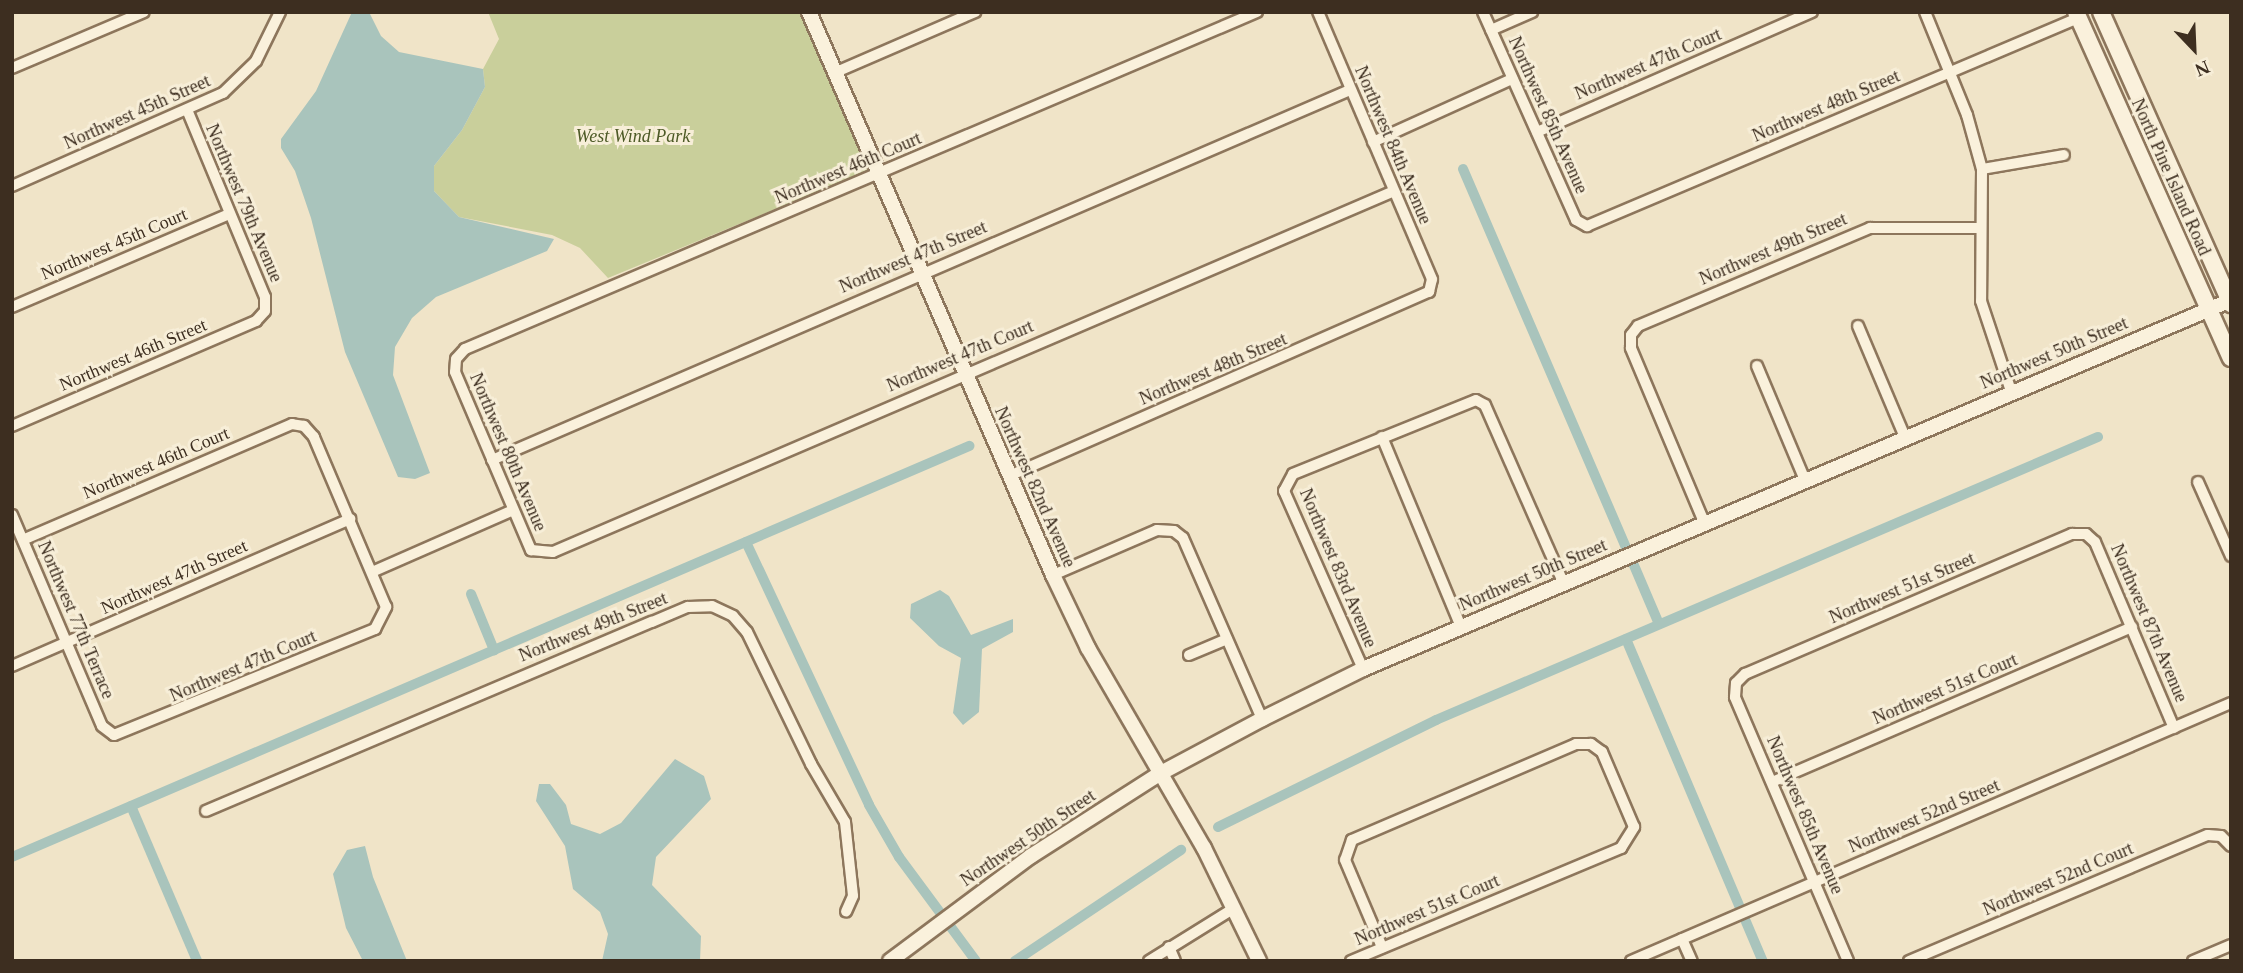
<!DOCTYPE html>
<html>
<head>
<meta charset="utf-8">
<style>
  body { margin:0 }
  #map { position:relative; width:2243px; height:973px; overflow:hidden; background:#f0e4c8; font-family:"Times New Roman",serif }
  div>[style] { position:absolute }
  .green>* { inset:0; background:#c9cf9b }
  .water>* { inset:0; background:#a9c4bc }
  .canal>* { height:10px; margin:-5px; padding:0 5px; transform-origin:5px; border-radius:5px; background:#a9c4bc }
  .roads { filter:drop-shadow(2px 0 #8d765c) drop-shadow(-2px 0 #8d765c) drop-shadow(0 2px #8d765c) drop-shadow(0 -2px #8d765c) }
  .minor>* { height:10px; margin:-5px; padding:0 5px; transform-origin:5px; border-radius:5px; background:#faf1dc }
  .tertiary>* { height:14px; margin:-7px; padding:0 7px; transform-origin:7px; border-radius:7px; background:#faf1dc }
  .secondary>* { height:16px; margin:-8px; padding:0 8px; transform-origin:8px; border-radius:8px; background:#faf1dc }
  span { translate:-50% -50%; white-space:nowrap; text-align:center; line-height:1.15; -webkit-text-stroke:6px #f7eed8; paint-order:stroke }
  .street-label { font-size:18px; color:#3d2e20 }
  .park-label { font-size:18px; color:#4d5a26; font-style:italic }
  .frame { position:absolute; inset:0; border:14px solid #3d2e20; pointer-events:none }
  .north { position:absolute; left:2159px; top:14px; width:70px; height:70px; -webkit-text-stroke:5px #f7eed8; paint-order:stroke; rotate:157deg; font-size:19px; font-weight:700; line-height:28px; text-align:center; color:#3d2e20 }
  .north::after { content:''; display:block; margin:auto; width:24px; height:32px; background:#3d2e20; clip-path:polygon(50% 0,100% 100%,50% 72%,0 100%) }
</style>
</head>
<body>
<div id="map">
  <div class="green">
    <div style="clip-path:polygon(488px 12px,801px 12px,868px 171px,608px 278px,580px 248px,552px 235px,459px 217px,434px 191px,434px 166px,462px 130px,485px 87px,483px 69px,499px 39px)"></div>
  </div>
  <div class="water">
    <div style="clip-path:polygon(352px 12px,369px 12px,381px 36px,399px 52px,483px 69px,485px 87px,462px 130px,434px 166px,434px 191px,459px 217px,554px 239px,547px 251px,436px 297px,412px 318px,395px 347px,393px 375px,430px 473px,415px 479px,398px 477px,345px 352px,311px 218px,295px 171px,281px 148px,281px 139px,316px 91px)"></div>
    <div style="clip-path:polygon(940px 590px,949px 596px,971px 635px,1013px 619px,1013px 632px,982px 649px,979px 712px,963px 725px,953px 713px,961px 658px,939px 646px,910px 618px,911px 604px)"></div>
    <div style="clip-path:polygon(675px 759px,704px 776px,711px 799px,656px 857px,652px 885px,701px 936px,700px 961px,602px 961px,608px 934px,600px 912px,573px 889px,565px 846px,536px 801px,539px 784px,550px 784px,566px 805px,571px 824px,600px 834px,621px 823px)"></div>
    <div style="clip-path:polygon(365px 846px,373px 877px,407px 961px,363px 961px,346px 928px,333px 874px,347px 850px)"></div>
  </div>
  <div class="canal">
    <div style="left:1463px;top:169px;width:412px;rotate:66.7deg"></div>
    <div style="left:746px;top:542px;width:290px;rotate:64.9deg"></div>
    <div style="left:869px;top:805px;width:60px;rotate:60deg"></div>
    <div style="left:899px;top:857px;width:129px;rotate:53.5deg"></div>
    <div style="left:1633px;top:563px;width:66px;rotate:66.9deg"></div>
    <div style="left:471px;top:594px;width:61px;rotate:67.7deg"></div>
    <div style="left:1626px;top:639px;width:350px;rotate:67deg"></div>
    <div style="left:131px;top:806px;width:168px;rotate:66.9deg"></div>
    <div style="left:1218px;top:827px;width:243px;rotate:-26.1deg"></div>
    <div style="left:1436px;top:720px;width:720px;rotate:-23.15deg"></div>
    <div style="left:12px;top:857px;width:1042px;rotate:-23.24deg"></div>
    <div style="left:1015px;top:961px;width:200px;rotate:-33.8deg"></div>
  </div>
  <div class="roads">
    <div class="minor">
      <div style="left:1257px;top:12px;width:861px;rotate:156.95deg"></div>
      <div style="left:465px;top:349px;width:13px;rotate:132deg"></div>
      <div style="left:456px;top:359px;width:13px;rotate:94deg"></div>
      <div style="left:455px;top:372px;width:194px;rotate:66.9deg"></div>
      <div style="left:531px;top:550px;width:22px;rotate:5deg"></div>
      <div style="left:553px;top:552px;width:915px;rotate:-23.23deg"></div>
      <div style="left:1483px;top:12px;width:228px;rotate:65.9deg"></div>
      <div style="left:1576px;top:220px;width:13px;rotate:29deg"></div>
      <div style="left:1587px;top:226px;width:533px;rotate:-22.96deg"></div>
      <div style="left:1925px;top:12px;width:111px;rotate:67.8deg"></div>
      <div style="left:1967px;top:115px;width:56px;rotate:74.5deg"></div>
      <div style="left:1982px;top:169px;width:132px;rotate:90.4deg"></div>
      <div style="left:1981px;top:301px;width:95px;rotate:71.6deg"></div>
      <div style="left:1491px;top:30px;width:45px;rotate:-23.7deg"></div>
      <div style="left:12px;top:68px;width:143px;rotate:-23deg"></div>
      <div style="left:834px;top:73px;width:154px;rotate:-23.4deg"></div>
      <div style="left:1537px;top:132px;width:300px;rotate:-23.6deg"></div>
      <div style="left:1373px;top:142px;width:153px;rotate:-24.4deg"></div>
      <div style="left:1982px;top:169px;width:83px;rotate:-9.7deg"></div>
      <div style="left:12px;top:186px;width:231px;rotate:-23.8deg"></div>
      <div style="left:223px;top:93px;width:46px;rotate:-44.1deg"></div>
      <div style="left:256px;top:61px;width:55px;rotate:-63.9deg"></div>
      <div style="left:12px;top:307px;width:236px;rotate:-23.2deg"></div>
      <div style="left:1858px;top:326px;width:121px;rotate:67.1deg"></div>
      <div style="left:1757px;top:366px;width:124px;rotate:67.2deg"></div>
      <div style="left:12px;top:426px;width:266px;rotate:-23.3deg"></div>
      <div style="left:256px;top:321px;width:13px;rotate:-48deg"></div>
      <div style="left:265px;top:311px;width:14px;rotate:-90deg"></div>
      <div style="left:265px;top:297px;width:203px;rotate:-112.6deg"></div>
      <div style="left:1382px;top:437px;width:206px;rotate:67.4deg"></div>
      <div style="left:492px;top:460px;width:934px;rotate:-23.33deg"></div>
      <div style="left:1009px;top:476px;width:459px;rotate:-23.7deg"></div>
      <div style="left:1429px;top:292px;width:13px;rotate:-77deg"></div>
      <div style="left:1432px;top:279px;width:290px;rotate:-113.1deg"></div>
      <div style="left:2198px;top:482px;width:81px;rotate:66deg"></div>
      <div style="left:12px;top:515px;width:229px;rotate:66.9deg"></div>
      <div style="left:102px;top:726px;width:15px;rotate:37deg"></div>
      <div style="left:114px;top:735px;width:282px;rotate:-22.1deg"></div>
      <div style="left:375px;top:629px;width:25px;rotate:-63deg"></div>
      <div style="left:386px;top:607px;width:185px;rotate:-113deg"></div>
      <div style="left:314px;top:437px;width:15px;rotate:-132deg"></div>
      <div style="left:304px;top:426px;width:12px;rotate:-171deg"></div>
      <div style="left:292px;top:424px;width:293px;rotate:156.7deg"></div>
      <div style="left:1704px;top:522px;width:189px;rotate:-112.8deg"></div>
      <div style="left:1631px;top:348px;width:13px;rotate:-90deg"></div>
      <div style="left:1631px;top:335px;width:11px;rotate:-52deg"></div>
      <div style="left:1638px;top:326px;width:252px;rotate:-22.9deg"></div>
      <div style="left:1870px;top:228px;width:110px"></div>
      <div style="left:372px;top:572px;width:154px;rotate:-23.7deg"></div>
      <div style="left:1053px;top:575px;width:113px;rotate:-23.4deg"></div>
      <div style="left:1157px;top:530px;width:17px;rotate:3deg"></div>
      <div style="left:1174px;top:531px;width:11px;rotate:38deg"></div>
      <div style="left:1183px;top:538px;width:197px;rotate:66.4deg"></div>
      <div style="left:1189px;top:655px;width:41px;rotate:-22.8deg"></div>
      <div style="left:12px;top:666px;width:369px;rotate:-23.5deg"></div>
      <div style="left:1363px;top:669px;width:195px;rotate:-113.9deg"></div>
      <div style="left:1284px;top:491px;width:19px;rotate:-62deg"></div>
      <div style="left:1293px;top:474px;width:197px;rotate:-22deg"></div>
      <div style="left:1476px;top:400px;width:10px;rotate:29deg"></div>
      <div style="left:1485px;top:405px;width:196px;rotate:66.2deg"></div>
      <div style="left:1772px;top:782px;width:392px;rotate:-23.3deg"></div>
      <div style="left:206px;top:811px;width:484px;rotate:-23deg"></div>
      <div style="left:652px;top:622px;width:39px;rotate:-23deg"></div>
      <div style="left:688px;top:607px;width:24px;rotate:-2deg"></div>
      <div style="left:712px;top:606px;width:23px;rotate:25deg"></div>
      <div style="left:733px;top:616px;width:21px;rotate:49deg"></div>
      <div style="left:747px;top:632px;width:147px;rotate:64.1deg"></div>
      <div style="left:811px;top:764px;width:67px;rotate:59.6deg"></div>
      <div style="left:845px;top:822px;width:74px;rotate:83.8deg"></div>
      <div style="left:853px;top:896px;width:17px;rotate:114deg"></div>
      <div style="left:1682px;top:939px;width:24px;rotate:66deg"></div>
      <div style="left:1169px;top:947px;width:15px;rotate:67deg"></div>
      <div style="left:1149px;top:961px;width:100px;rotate:-31.9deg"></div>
      <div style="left:1351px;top:961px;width:293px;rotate:-22.7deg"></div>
      <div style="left:1621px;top:848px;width:25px;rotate:-58deg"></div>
      <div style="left:1634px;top:827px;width:82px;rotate:-113.1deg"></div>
      <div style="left:1602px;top:752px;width:14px;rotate:-144deg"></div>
      <div style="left:1591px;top:744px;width:15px;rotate:180deg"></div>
      <div style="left:1576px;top:744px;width:244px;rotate:156.8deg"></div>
      <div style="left:1352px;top:840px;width:21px;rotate:109deg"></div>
      <div style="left:1345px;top:860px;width:95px;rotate:67deg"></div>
      <div style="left:1631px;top:961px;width:653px;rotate:-23.27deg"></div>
      <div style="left:1848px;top:961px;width:287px;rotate:-113.2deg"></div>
      <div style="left:1735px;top:697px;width:14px;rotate:-86deg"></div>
      <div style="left:1736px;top:683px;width:13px;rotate:-45deg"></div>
      <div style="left:1745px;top:674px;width:356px;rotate:-23.2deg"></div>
      <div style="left:2072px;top:534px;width:14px"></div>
      <div style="left:2086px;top:534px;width:12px;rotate:42deg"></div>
      <div style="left:2095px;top:542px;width:202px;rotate:67deg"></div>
      <div style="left:1909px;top:961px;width:324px;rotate:-22.9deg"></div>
      <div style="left:2208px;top:835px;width:13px;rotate:4deg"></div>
      <div style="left:2221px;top:836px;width:14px;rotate:45deg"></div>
      <div style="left:2193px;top:961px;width:41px;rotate:-22.8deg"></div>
    </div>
    <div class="tertiary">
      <div style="left:809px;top:12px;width:614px;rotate:66.57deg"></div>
      <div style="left:1053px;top:575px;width:81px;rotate:64.4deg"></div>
      <div style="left:1088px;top:648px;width:231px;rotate:59.9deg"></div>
      <div style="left:1204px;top:848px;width:126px;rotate:64deg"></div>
      <div style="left:890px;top:961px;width:176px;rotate:-36.7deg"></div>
      <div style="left:1031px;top:856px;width:154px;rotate:-32.6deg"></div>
      <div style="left:1161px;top:773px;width:115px;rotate:-28.1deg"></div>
      <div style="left:1262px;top:719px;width:113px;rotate:-26.3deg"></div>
      <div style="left:1363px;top:669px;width:943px;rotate:-23.03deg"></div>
    </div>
    <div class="secondary">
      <div style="left:2076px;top:12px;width:379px;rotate:65.9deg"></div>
      <div style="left:2101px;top:12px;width:320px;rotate:66deg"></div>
    </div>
  </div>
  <div class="street-label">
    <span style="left:1648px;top:64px;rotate:-23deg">Northwest 47th Court</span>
    <span style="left:1826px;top:106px;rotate:-23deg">Northwest 48th Street</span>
    <span style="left:137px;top:112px;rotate:-24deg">Northwest 45th Street</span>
    <span style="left:1548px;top:115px;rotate:66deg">Northwest 85th Avenue</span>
    <span style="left:1393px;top:145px;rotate:67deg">Northwest 84th Avenue</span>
    <span style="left:848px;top:168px;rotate:-23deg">Northwest 46th Court</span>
    <span style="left:2171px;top:177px;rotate:66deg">North Pine Island Road</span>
    <span style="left:244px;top:203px;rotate:67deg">Northwest 79th Avenue</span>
    <span style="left:114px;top:244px;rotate:-23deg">Northwest 45th Court</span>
    <span style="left:1773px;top:249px;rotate:-23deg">Northwest 49th Street</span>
    <span style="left:913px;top:257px;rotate:-23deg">Northwest 47th Street</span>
    <span style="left:2054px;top:353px;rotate:-23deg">Northwest 50th Street</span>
    <span style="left:133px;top:355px;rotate:-23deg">Northwest 46th Street</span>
    <span style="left:960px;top:356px;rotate:-23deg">Northwest 47th Court</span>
    <span style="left:1213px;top:369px;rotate:-23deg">Northwest 48th Street</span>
    <span style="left:508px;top:452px;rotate:67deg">Northwest 80th Avenue</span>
    <span style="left:156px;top:463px;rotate:-23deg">Northwest 46th Court</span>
    <span style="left:1035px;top:487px;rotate:66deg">Northwest 82nd Avenue</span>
    <span style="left:1338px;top:568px;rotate:67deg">Northwest 83rd Avenue</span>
    <span style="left:1533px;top:575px;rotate:-23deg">Northwest 50th Street</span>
    <span style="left:174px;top:577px;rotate:-24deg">Northwest 47th Street</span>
    <span style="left:1902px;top:588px;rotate:-23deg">Northwest 51st Street</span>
    <span style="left:76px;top:620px;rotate:67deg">Northwest 77th Terrace</span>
    <span style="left:2149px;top:623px;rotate:67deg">Northwest 87th Avenue</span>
    <span style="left:593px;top:627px;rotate:-22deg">Northwest 49th Street</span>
    <span style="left:243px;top:666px;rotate:-23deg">Northwest 47th Court</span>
    <span style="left:1945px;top:689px;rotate:-23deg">Northwest 51st Court</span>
    <span style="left:1805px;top:815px;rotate:67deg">Northwest 85th Avenue</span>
    <span style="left:1924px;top:816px;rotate:-23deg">Northwest 52nd Street</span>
    <span style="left:1028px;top:838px;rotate:-34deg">Northwest 50th Street</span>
    <span style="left:2058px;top:879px;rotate:-23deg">Northwest 52nd Court</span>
    <span style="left:1427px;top:910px;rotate:-23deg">Northwest 51st Court</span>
  </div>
  <div class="park-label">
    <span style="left:633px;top:136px">West Wind Park</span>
  </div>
  <div class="frame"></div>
  <div class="north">N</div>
</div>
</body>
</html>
